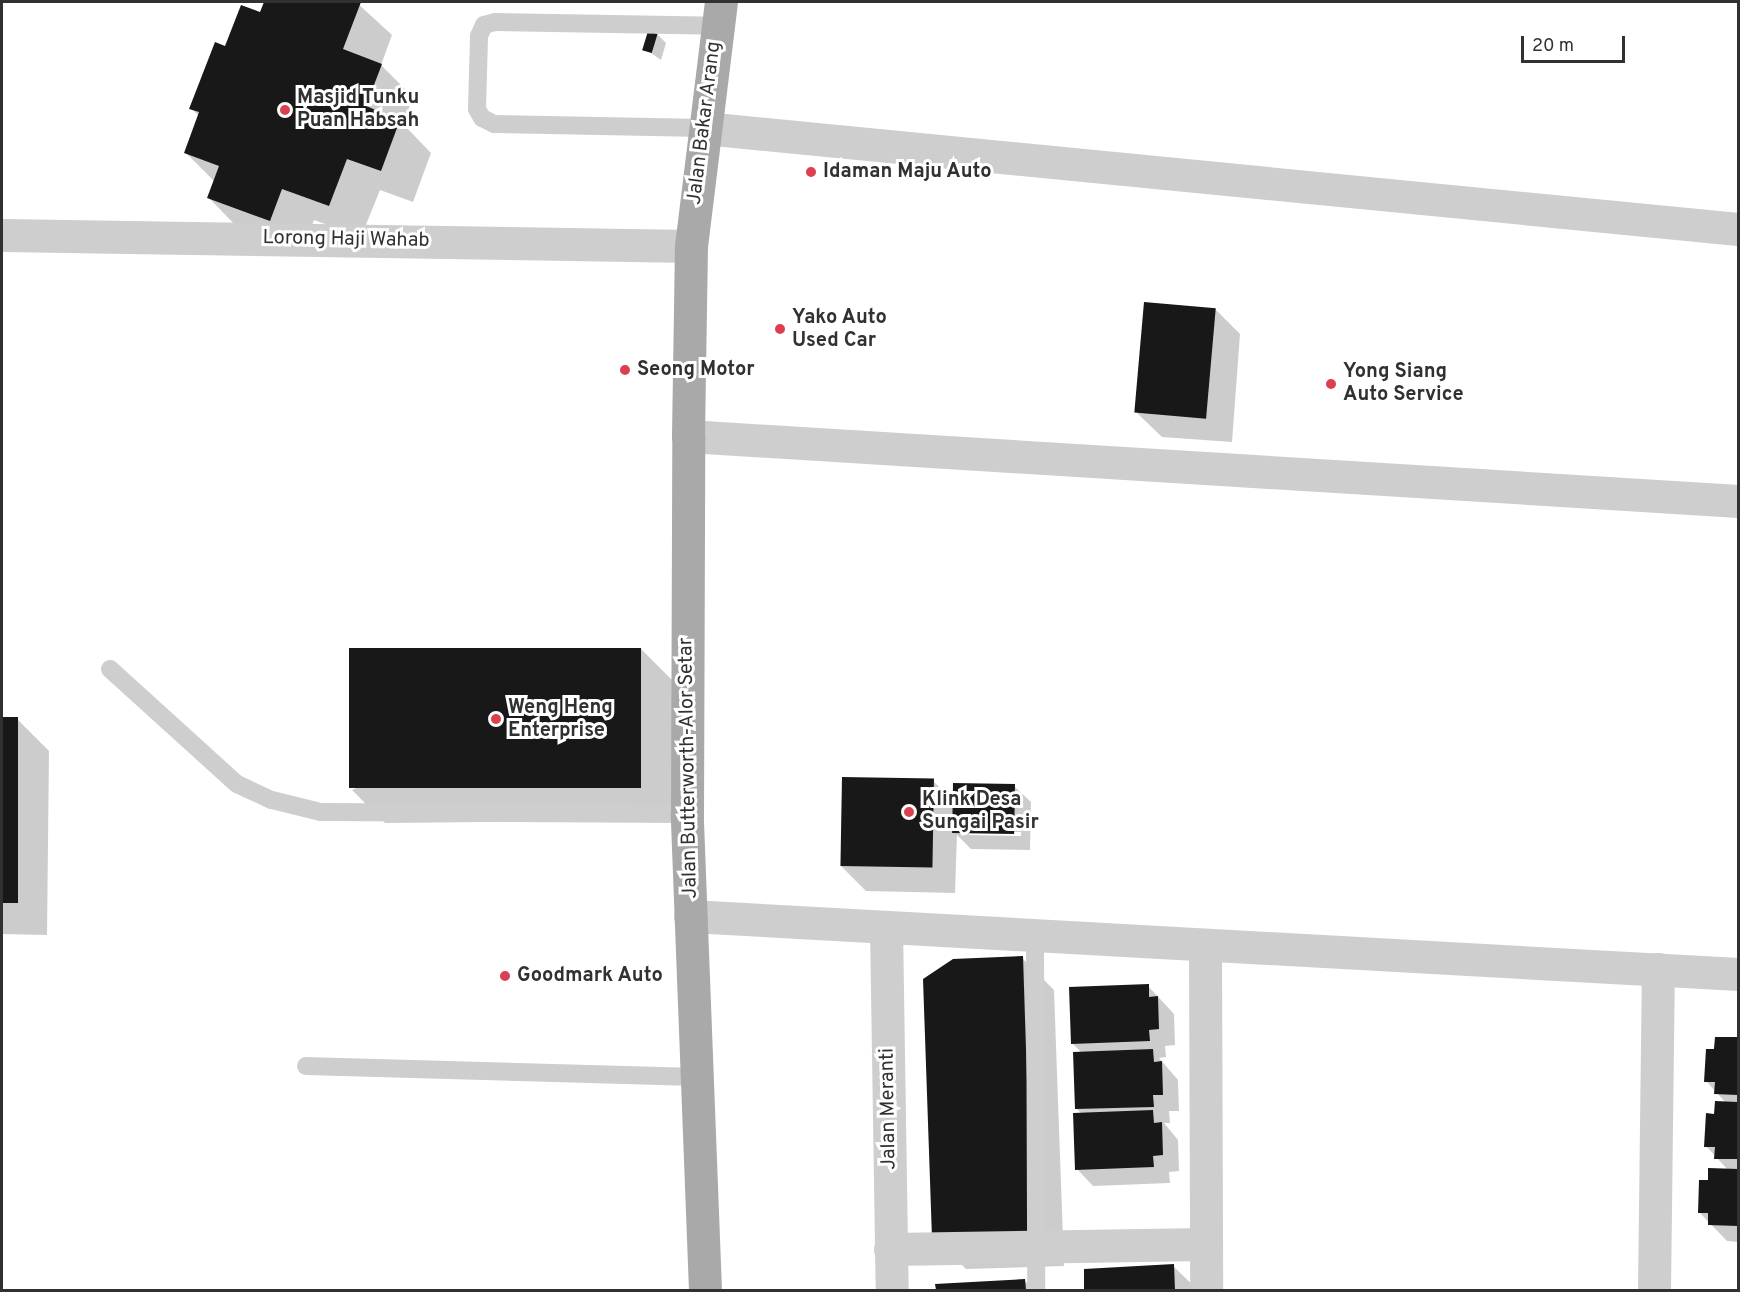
<!DOCTYPE html>
<html>
<head>
<meta charset="utf-8">
<style>
  body { margin:0 }
  #map { position:relative; width:1740px; height:1292px; overflow:hidden; background:#fff; font-family:Overpass,sans-serif }
  div>[style] { position:absolute }
  .shadow>* { inset:0; background:#0003 }
  .building>* { inset:0; background:#181818; transform-origin:0 0 }
  .service>* { height:18px; margin:-9px; padding:0 9px; transform-origin:9px; border-radius:9px; background:#cecece }
  .minor>* { height:33px; margin:-16.5px; padding:0 16.5px; transform-origin:16.5px; border-radius:16.5px; background:#cecece }
  .tertiary>* { height:33px; margin:-16.5px; padding:0 16.5px; transform-origin:16.5px; border-radius:16.5px; background:#cecece }
  .primary>* { height:33px; margin:-16.5px; padding:0 16.5px; transform-origin:16.5px; border-radius:16.5px; background:#a9a9a9 }
  .dots>* { width:16px; height:16px; translate:-50% -50%; box-sizing:border-box; border:3px solid #fff; border-radius:50% }
  span { translate:-50% -50%; white-space:nowrap; text-align:center; line-height:1.15; -webkit-text-stroke:6px #fff; paint-order:stroke }
  .poi-label { font-size:20px; color:#313131; font-weight:700 }
  .left { translate:0 -50%; text-align:left }
  .street-label { font-size:20px; color:#313131 }
  .frame { position:absolute; inset:0; border:3px solid #313131; pointer-events:none }
  .scale { position:absolute; left:1521px; top:36px; width:104px; height:27px; box-sizing:border-box; border:3px solid #313131; border-top:0; padding-left:8px; font-size:18px; line-height:21px; white-space:nowrap; color:#313131; -webkit-text-stroke:4px #fff; paint-order:stroke }
</style>
</head>
<body>
<div id="map">
  <div class="shadow">
    <div style="clip-path:polygon(266px 2px,356px 2px,392px 35px,381px 65px,413px 97px,403px 124px,431px 153px,413px 202px,380px 190px,361px 237px,314px 220px,302px 252px,240px 230px,208px 197px,215px 182px,185px 152px,199px 116px,191px 108px,226px 48px,261px 13px)"></div>
    <div style="clip-path:polygon(658px 35px,666px 43px,661px 60px,645px 49px)"></div>
    <div style="clip-path:polygon(1215px 309px,1240px 334px,1232px 442px,1162px 437px,1137px 413px)"></div>
    <div style="clip-path:polygon(641px 649px,673px 681px,674px 820px,385px 823px,352px 790px)"></div>
    <div style="clip-path:polygon(2px 719px,17px 719px,49px 751px,47px 935px,2px 934px)"></div>
    <div style="clip-path:polygon(evenodd,933px 781px,955px 802px,1014px 786px,1031px 802px,1030px 850px,971px 849px,957px 835px,955px 893px,866px 891px,841px 866px,933px 781px,969px 832px,1021px 832px,1021px 836px,969px 835px,969px 832px)"></div>
    <div style="clip-path:polygon(1022px 958px,1054px 990px,1064px 1266px,966px 1269px,934px 1237px)"></div>
    <div style="clip-path:polygon(1148px 986px,1174px 1014px,1175px 1045px,1165px 1046px,1166px 1057px,1159px 1058px,1178px 1080px,1179px 1111px,1169px 1111px,1170px 1123px,1164px 1123px,1178px 1140px,1179px 1171px,1169px 1172px,1170px 1183px,1093px 1186px,1077px 1169px,1082px 1114px,1077px 1109px,1082px 1053px,1073px 1044px)"></div>
    <div style="clip-path:polygon(1716px 1038px,1738px 1039px,1738px 1242px,1727px 1241px,1700px 1213px,1709px 1182px,1728px 1170px,1706px 1146px,1716px 1116px,1726px 1103px,1706px 1081px)"></div>
    <div style="clip-path:polygon(1173px 1266px,1198px 1290px,1086px 1290px,1085px 1270px)"></div>
    <div style="clip-path:polygon(1025px 1281px,1035px 1290px,937px 1290px,937px 1286px)"></div>
  </div>
  <div class="building">
    <div style="clip-path:polygon(264px 2px,361px 2px,343px 49px,382px 64px,366px 106px,400px 120px,381px 171px,347px 159px,329px 206px,282px 189px,270px 221px,207px 198px,219px 166px,184px 153px,199px 112px,189px 109px,215px 42px,225px 46px,241px 5px,260px 12px)"></div>
    <div style="left:648px;top:31px;width:10px;height:20px;rotate:17deg"></div>
    <div style="left:1144px;top:302px;width:72px;height:111px;rotate:5deg"></div>
    <div style="left:641px;top:648px;width:140px;height:292px;rotate:90deg"></div>
    <div style="left:2px;top:717px;width:16px;height:186px"></div>
    <div style="left:842px;top:777px;width:92px;height:89px;rotate:1deg"></div>
    <div style="left:953px;top:783px;width:62px;height:50px;rotate:1deg"></div>
    <div style="clip-path:polygon(1023px 956px,1032px 1235px,932px 1238px,923px 979px,953px 959px)"></div>
    <div style="clip-path:polygon(1149px 984px,1149px 997px,1158px 996px,1159px 1029px,1149px 1030px,1150px 1041px,1071px 1044px,1069px 987px)"></div>
    <div style="clip-path:polygon(1715px 1037px,1738px 1037px,1738px 1095px,1714px 1094px,1715px 1082px,1704px 1082px,1706px 1049px,1714px 1049px)"></div>
    <div style="clip-path:polygon(1153px 1049px,1154px 1062px,1162px 1061px,1163px 1095px,1153px 1095px,1154px 1107px,1075px 1109px,1073px 1052px)"></div>
    <div style="clip-path:polygon(1715px 1101px,1738px 1102px,1738px 1159px,1714px 1159px,1715px 1147px,1704px 1147px,1706px 1113px,1714px 1114px)"></div>
    <div style="clip-path:polygon(1153px 1110px,1154px 1123px,1162px 1122px,1163px 1155px,1153px 1156px,1154px 1167px,1075px 1170px,1073px 1113px)"></div>
    <div style="clip-path:polygon(1708px 1168px,1738px 1169px,1738px 1226px,1708px 1225px,1708px 1213px,1698px 1213px,1699px 1180px,1708px 1180px)"></div>
    <div style="clip-path:polygon(1174px 1264px,1175px 1290px,1084px 1290px,1084px 1269px)"></div>
    <div style="clip-path:polygon(1025px 1279px,1026px 1290px,936px 1290px,935px 1284px)"></div>
  </div>
  <div class="service">
    <div style="left:704px;top:128px;width:210px;rotate:-178.9deg"></div>
    <div style="left:494px;top:124px;width:13px;rotate:-153deg"></div>
    <div style="left:482px;top:118px;width:10px;rotate:-119deg"></div>
    <div style="left:477px;top:109px;width:73px;rotate:-88.4deg"></div>
    <div style="left:479px;top:36px;width:12px;rotate:-66deg"></div>
    <div style="left:484px;top:25px;width:11px;rotate:-15deg"></div>
    <div style="left:495px;top:22px;width:221px;rotate:1deg"></div>
    <div style="left:110px;top:669px;width:171px;rotate:42.2deg"></div>
    <div style="left:237px;top:784px;width:38px;rotate:25deg"></div>
    <div style="left:272px;top:800px;width:50px;rotate:13.8deg"></div>
    <div style="left:321px;top:812px;width:366px;rotate:0.3deg"></div>
    <div style="left:1035px;top:935px;width:355px;rotate:89.8deg"></div>
    <div style="left:306px;top:1066px;width:390px;rotate:1.6deg"></div>
  </div>
  <div class="minor">
    <div style="left:704px;top:128px;width:1039px;rotate:5.58deg"></div>
    <div style="left:688px;top:436px;width:1052px;rotate:3.54deg"></div>
    <div style="left:690px;top:916px;width:1050px;rotate:3.17deg"></div>
    <div style="left:886px;top:927px;width:363px;rotate:89.1deg"></div>
    <div style="left:1205px;top:945px;width:345px;rotate:89.8deg"></div>
    <div style="left:890px;top:1249px;width:314px;rotate:-0.9deg"></div>
    <div style="left:1654px;top:1290px;width:321px;rotate:-89.3deg"></div>
  </div>
  <div class="tertiary">
    <div style="left:2px;top:235px;width:689px;rotate:0.91deg"></div>
  </div>
  <div class="primary">
    <div style="left:705px;top:1290px;width:476px;rotate:-92.2deg"></div>
    <div style="left:687px;top:814px;width:378px;rotate:-89.8deg"></div>
    <div style="left:688px;top:436px;width:190px;rotate:-89.1deg"></div>
    <div style="left:691px;top:246px;width:246px;rotate:-83deg"></div>
  </div>
  <div class="dots">
    <div style="left:285px;top:110px;background:#dc3f50"></div>
    <div style="left:811px;top:172px;background:#dc3f50"></div>
    <div style="left:780px;top:329px;background:#dc3f50"></div>
    <div style="left:625px;top:370px;background:#dc3f50"></div>
    <div style="left:1331px;top:384px;background:#dc3f50"></div>
    <div style="left:496px;top:719px;background:#dc3f50"></div>
    <div style="left:909px;top:812px;background:#dc3f50"></div>
    <div style="left:505px;top:976px;background:#dc3f50"></div>
  </div>
  <div class="poi-label">
    <span class="left" style="left:297px;top:110px">Masjid Tunku<br>Puan Habsah</span>
    <span class="left" style="left:823px;top:172px">Idaman Maju Auto</span>
    <span class="left" style="left:792px;top:330px">Yako Auto<br>Used Car</span>
    <span class="left" style="left:637px;top:370px">Seong Motor</span>
    <span class="left" style="left:1343px;top:384px">Yong Siang<br>Auto Service</span>
    <span class="left" style="left:508px;top:720px">Weng Heng<br>Enterprise</span>
    <span class="left" style="left:922px;top:812px">Klink Desa<br>Sungai Pasir</span>
    <span class="left" style="left:517px;top:976px">Goodmark Auto</span>
  </div>
  <div class="street-label">
    <span style="left:705px;top:123px;rotate:-83deg">Jalan Bakar Arang</span>
    <span style="left:346px;top:240px;rotate:1deg">Lorong Haji Wahab</span>
    <span style="left:689px;top:768px;rotate:-91deg">Jalan Butterworth-Alor Setar</span>
    <span style="left:889px;top:1109px;rotate:-91deg">Jalan Meranti</span>
  </div>
  <div class="frame"></div>
  <div class="scale">20 m</div>
</div>
</body>
</html>
